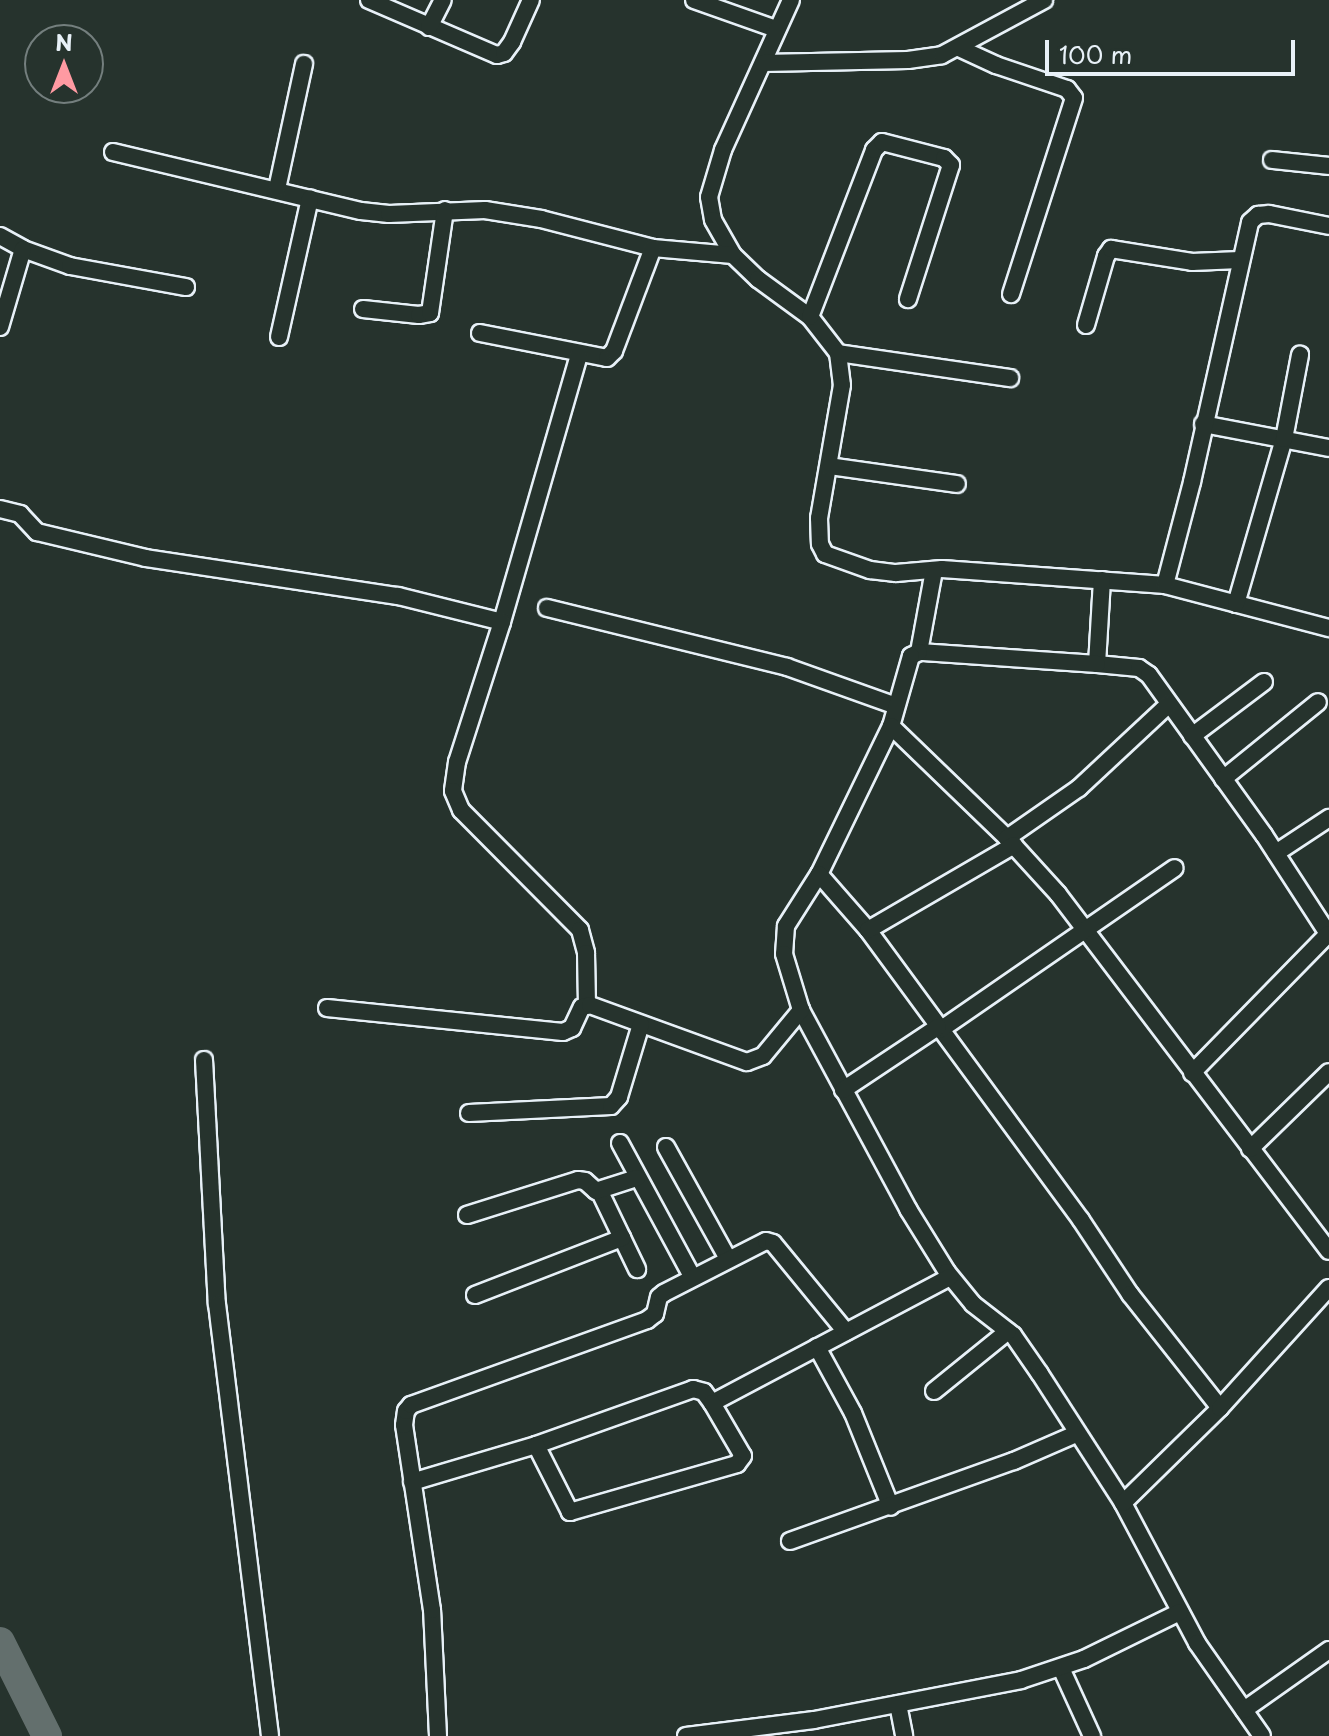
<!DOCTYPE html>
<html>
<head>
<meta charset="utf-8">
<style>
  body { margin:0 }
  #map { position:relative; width:1329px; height:1736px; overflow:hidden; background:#26332d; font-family:"Playpen Sans",sans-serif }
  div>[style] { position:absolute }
  .river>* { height:30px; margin:-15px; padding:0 15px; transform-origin:15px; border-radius:15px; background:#636f6d }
  .roads { filter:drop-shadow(2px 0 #e8f1f8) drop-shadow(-2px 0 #e8f1f8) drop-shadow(0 2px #e8f1f8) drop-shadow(0 -2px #e8f1f8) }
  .minor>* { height:16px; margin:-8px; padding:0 8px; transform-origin:8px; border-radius:8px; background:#26332d }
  span { translate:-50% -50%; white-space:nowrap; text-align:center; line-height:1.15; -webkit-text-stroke:8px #26332d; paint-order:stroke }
  .north { position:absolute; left:24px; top:24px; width:80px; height:80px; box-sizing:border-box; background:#26332d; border:2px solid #747f7e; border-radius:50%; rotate:0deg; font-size:22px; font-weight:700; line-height:32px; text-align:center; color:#e8f1f8 }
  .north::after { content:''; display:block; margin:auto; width:28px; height:36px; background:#ff9aa2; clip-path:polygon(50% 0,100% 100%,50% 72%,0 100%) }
  .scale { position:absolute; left:1045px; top:40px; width:250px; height:36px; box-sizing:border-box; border:4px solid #e8f1f8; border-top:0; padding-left:10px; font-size:24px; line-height:28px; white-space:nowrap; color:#e8f1f8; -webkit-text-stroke:6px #26332d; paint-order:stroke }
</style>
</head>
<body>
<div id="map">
  <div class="river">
    <div style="left:0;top:1642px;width:105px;rotate:63.4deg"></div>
  </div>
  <div class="roads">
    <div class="minor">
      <div style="left:369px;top:0;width:139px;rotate:23.3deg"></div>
      <div style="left:497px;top:55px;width:7px;rotate:-16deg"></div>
      <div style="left:504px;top:53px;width:14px;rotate:-54deg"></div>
      <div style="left:512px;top:42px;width:46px;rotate:-65.7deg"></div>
      <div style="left:694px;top:0;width:87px;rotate:19.5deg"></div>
      <div style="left:791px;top:0;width:165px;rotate:114.4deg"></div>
      <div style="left:723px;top:150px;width:49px;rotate:106.6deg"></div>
      <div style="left:709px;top:197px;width:23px;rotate:80deg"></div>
      <div style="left:713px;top:220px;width:40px;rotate:60.3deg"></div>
      <div style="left:733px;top:255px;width:35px;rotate:44deg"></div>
      <div style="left:758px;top:279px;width:64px;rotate:36.2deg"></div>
      <div style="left:810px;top:317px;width:46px;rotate:52.1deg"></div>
      <div style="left:838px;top:353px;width:32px;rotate:83deg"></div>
      <div style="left:842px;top:385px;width:135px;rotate:99.8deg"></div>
      <div style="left:819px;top:518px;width:26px;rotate:88deg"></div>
      <div style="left:820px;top:544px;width:11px;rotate:63deg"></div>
      <div style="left:825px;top:554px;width:48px;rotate:19.6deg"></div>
      <div style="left:870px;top:570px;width:26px;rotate:7deg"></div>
      <div style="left:896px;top:573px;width:46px;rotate:-5deg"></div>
      <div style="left:942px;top:569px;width:224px;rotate:4.1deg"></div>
      <div style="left:1165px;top:585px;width:170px;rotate:14.7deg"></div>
      <div style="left:429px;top:27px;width:30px;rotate:-63deg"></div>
      <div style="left:959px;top:48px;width:41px;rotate:24.7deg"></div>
      <div style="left:996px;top:65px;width:75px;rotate:18.7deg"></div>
      <div style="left:1067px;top:89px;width:11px;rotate:52deg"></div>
      <div style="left:1074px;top:98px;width:206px;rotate:107.8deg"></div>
      <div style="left:763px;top:63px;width:145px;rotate:-1.2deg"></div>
      <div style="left:908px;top:60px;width:34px;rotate:-8deg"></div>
      <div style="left:942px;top:55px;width:116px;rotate:-28.3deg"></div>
      <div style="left:113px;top:152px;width:255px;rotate:13.4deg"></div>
      <div style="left:361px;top:211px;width:28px;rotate:6deg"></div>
      <div style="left:389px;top:214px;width:96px;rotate:-2.4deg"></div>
      <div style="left:485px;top:210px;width:57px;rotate:9.1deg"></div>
      <div style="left:541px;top:219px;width:116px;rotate:14.5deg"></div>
      <div style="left:653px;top:248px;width:80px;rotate:5deg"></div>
      <div style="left:1272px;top:160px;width:57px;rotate:6deg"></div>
      <div style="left:277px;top:189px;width:128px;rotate:-77.8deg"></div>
      <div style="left:0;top:236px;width:26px;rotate:29deg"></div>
      <div style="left:23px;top:249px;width:50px;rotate:19.9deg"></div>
      <div style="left:70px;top:266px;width:118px;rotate:10.3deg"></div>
      <div style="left:363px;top:309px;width:56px;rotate:6.1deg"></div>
      <div style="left:419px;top:315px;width:11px;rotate:-10deg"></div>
      <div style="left:430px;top:313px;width:104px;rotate:-81.7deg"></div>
      <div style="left:810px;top:317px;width:179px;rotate:-69deg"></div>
      <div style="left:874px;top:150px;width:11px;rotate:-45deg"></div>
      <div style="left:882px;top:142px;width:64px;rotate:14.5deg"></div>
      <div style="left:944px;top:158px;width:10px;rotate:45deg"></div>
      <div style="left:951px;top:165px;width:141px;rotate:107.8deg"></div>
      <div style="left:1086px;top:325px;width:72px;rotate:-73.8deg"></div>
      <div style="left:1106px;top:256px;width:9px;rotate:-54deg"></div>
      <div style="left:1111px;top:249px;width:82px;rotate:9.1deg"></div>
      <div style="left:1192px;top:262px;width:48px;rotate:-2.4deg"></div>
      <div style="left:0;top:327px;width:81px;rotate:-73.6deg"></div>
      <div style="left:480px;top:333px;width:129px;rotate:11.1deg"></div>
      <div style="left:607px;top:358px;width:10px;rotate:-45deg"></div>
      <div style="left:614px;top:351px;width:110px;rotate:-69.3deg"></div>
      <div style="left:279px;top:337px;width:142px;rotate:-77.4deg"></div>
      <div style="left:838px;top:353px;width:174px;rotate:8.3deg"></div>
      <div style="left:579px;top:355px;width:278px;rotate:106.1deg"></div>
      <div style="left:502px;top:622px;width:147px;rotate:107.8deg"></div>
      <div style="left:457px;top:762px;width:29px;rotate:98deg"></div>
      <div style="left:453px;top:791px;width:21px;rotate:67deg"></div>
      <div style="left:461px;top:810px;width:169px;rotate:45.2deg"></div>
      <div style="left:580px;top:930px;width:24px;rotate:75deg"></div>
      <div style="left:586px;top:953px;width:53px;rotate:88.9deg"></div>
      <div style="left:1203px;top:424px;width:128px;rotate:10.8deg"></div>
      <div style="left:829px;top:466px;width:129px;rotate:8deg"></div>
      <div style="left:0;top:509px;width:21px;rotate:14deg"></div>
      <div style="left:20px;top:514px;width:25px;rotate:47deg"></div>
      <div style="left:37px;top:532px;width:112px;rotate:13.4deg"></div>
      <div style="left:146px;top:558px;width:255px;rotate:8.6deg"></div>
      <div style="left:398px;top:596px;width:107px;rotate:14deg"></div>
      <div style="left:1102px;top:580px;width:84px;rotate:93.4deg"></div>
      <div style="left:1097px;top:664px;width:42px;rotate:5.4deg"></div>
      <div style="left:1139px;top:668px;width:12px;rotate:35deg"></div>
      <div style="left:1149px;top:675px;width:197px;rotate:54.3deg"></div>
      <div style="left:1264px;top:835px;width:119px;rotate:57deg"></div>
      <div style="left:1165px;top:585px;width:106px;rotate:-75.3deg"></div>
      <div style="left:1192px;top:482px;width:266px;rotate:-77.4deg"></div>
      <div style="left:1250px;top:222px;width:11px;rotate:-41deg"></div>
      <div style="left:1258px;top:215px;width:11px;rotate:-5deg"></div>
      <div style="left:1269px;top:214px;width:61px;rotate:11.3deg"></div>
      <div style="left:1236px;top:604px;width:172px;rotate:-73.8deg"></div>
      <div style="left:1284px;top:439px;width:86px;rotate:-79.2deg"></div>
      <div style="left:547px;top:608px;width:247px;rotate:13.8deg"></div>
      <div style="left:787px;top:667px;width:114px;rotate:19.6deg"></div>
      <div style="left:919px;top:652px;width:83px;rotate:-79.6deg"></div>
      <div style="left:1097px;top:664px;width:178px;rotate:-176.1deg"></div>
      <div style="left:919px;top:652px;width:9px;rotate:153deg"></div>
      <div style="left:911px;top:656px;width:73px;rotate:105.9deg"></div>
      <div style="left:891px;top:726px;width:165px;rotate:115.9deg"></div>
      <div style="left:819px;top:874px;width:62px;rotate:122.4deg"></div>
      <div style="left:786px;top:926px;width:28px;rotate:94deg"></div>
      <div style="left:784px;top:954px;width:59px;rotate:73.1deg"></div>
      <div style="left:801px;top:1010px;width:226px;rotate:61.7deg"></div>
      <div style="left:908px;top:1209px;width:74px;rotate:58.2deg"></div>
      <div style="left:947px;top:1272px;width:41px;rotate:50.9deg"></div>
      <div style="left:973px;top:1304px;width:51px;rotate:37.8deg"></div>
      <div style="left:1013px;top:1335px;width:47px;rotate:55.3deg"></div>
      <div style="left:1040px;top:1374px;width:153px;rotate:57.2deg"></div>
      <div style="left:1123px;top:1503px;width:158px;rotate:62.1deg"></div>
      <div style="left:1197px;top:1643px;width:113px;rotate:55deg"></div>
      <div style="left:891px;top:726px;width:161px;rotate:44deg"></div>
      <div style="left:1007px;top:838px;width:76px;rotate:47.7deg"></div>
      <div style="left:1058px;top:894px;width:448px;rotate:52.8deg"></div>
      <div style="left:1192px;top:736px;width:90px;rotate:-36.9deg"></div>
      <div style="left:1223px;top:779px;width:122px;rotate:-39deg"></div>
      <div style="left:1007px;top:838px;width:88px;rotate:-34.8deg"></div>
      <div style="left:1079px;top:788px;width:123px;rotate:-43deg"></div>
      <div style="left:1276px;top:853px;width:64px;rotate:-33.4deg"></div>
      <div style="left:819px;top:874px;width:74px;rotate:48.8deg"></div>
      <div style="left:868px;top:930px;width:360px;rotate:53.7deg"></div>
      <div style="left:1081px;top:1220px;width:89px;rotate:56.5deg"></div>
      <div style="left:1130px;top:1294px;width:145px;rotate:51.7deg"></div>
      <div style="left:868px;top:930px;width:169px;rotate:-30.2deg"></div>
      <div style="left:327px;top:1008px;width:237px;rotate:5.8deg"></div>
      <div style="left:563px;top:1032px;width:10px;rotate:-24deg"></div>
      <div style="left:572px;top:1028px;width:23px;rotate:-65deg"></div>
      <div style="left:582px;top:1007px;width:8px;rotate:-14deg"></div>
      <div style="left:590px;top:1005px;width:167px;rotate:20deg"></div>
      <div style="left:747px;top:1062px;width:17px;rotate:-21deg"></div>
      <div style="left:763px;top:1056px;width:60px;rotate:-50.4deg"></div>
      <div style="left:940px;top:1030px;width:285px;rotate:-34.6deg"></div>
      <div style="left:204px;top:1060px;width:244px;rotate:87deg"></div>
      <div style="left:217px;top:1304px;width:435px;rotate:83deg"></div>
      <div style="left:1192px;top:1073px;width:194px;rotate:-45.6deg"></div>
      <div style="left:843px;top:1090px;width:114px;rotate:-33.6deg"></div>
      <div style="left:469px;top:1113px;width:142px;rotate:-2.8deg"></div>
      <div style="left:611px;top:1106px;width:12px;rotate:-48deg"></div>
      <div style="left:619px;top:1097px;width:76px;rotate:-73.2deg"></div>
      <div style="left:620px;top:1143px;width:153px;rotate:61.6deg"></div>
      <div style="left:666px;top:1147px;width:128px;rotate:61deg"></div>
      <div style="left:1250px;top:1149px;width:110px;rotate:-44.3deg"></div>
      <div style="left:599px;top:1190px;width:88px;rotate:64.3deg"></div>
      <div style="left:467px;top:1215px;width:116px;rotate:-17.5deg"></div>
      <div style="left:578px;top:1180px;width:7px;rotate:8deg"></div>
      <div style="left:585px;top:1181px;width:15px;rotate:42deg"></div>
      <div style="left:596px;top:1191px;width:43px;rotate:-17.6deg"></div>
      <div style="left:475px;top:1295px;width:158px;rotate:-21.2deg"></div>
      <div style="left:817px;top:1347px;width:75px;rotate:61.4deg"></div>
      <div style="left:853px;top:1413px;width:101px;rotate:68deg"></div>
      <div style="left:934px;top:1391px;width:95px;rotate:-39deg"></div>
      <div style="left:712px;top:1403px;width:269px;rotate:-27.9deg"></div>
      <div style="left:412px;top:1482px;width:129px;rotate:-16.6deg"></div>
      <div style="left:536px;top:1445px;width:167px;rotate:-19.6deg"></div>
      <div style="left:693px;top:1389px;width:11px;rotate:15deg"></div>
      <div style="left:704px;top:1392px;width:14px;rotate:54deg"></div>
      <div style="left:712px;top:1403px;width:61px;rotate:59.7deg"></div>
      <div style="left:743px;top:1456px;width:10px;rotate:127deg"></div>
      <div style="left:737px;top:1464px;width:174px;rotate:164deg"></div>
      <div style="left:570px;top:1512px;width:75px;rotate:-116.9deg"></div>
      <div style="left:1123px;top:1503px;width:136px;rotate:-44.4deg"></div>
      <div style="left:1220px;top:1408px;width:162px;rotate:-47.8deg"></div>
      <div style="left:790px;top:1541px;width:238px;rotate:-19.7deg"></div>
      <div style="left:1014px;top:1461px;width:68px;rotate:-23.5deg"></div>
      <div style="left:1061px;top:1668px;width:75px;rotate:65.5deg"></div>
      <div style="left:898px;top:1704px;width:33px;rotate:79deg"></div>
      <div style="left:1244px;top:1710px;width:104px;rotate:-35.2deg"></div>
      <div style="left:438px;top:1736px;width:126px;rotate:-92.7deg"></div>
      <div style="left:432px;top:1610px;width:187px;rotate:-98.6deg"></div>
      <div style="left:404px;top:1425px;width:14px;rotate:-82deg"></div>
      <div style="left:406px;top:1411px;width:8px;rotate:-50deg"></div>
      <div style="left:411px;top:1405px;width:251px;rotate:-19.8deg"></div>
      <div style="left:647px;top:1320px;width:10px;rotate:-37deg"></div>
      <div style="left:655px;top:1314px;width:17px;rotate:-77deg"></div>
      <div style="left:659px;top:1297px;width:6px;rotate:-39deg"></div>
      <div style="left:664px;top:1293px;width:114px;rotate:-27deg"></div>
      <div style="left:766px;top:1241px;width:7px;rotate:16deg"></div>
      <div style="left:773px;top:1243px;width:115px;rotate:50.6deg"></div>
      <div style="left:686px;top:1736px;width:129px;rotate:-7.1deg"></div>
      <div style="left:814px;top:1720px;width:211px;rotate:-10.9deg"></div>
      <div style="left:1021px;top:1680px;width:66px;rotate:-18.4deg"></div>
      <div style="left:1084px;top:1659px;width:107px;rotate:-26.1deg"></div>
    </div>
  </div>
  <div class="north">N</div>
  <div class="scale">100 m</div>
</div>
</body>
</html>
